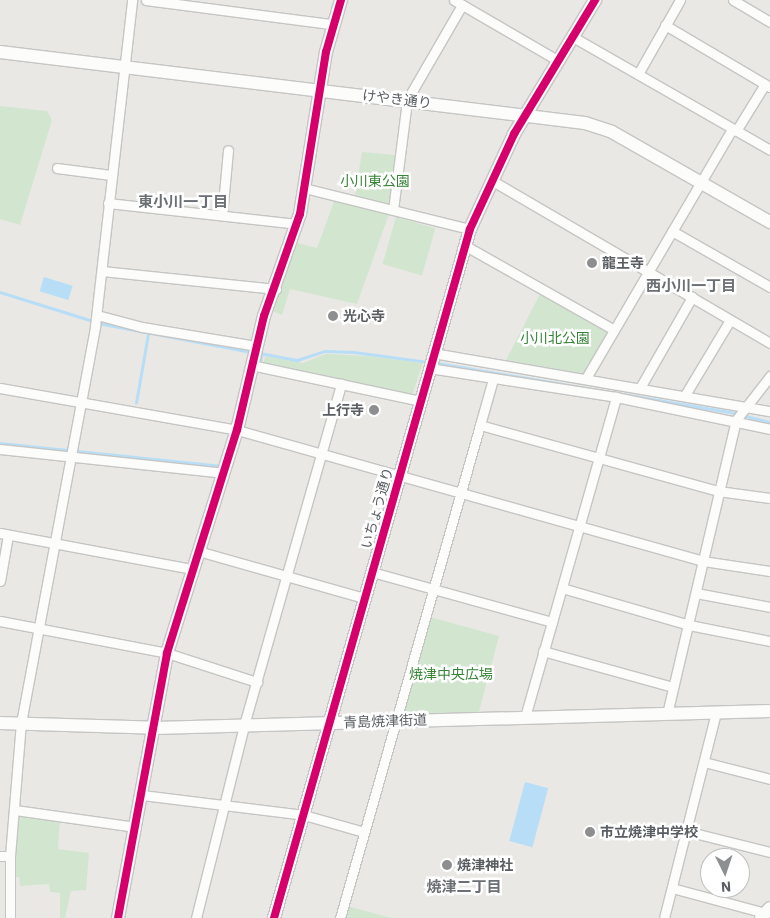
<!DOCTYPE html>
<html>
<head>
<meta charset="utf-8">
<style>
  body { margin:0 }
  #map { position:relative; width:770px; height:918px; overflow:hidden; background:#e9e8e4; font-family:"IBM Plex Sans","Noto Sans JP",sans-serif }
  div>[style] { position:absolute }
  .green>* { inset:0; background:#d2e6cf; transform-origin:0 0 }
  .water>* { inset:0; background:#b7def6; transform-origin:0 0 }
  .stream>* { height:2.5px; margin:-1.25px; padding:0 1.25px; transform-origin:1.25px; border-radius:1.25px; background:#b7def6 }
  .roads { filter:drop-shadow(1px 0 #c5c5c4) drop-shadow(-1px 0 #c5c5c4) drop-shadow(0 1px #c5c5c4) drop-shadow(0 -1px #c5c5c4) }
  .street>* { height:9px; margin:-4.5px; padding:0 4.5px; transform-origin:4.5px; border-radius:4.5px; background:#fcfcfb }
  .secondary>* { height:12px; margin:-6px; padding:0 6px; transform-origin:6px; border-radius:6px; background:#fcfcfb }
  .cycleway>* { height:8px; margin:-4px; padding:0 4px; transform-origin:4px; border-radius:4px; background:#d6006c }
  .dots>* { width:14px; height:14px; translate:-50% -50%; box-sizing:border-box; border:2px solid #fff; border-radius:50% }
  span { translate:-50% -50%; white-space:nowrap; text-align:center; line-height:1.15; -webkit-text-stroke:5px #fff; paint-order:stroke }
  .street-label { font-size:14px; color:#5a5e62 }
  .park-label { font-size:14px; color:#378437 }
  .poi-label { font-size:14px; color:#5a5e62; font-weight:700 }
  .left { translate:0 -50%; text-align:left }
  .right { translate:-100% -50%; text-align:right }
  .neighbourhood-label { font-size:15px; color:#6b7074; font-weight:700 }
  .north { position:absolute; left:700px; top:848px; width:50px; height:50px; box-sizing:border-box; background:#fff; border:1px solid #bdbfc0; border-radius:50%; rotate:176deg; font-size:14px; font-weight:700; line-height:20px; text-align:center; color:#5a5e62 }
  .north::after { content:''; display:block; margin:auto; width:18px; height:22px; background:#8c8e90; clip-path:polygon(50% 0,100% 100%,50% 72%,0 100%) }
</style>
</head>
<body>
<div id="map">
  <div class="green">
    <div style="clip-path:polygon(0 106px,47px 111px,52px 120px,20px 225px,0 219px)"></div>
    <div style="clip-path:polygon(362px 152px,396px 155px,389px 205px,355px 195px)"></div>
    <div style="clip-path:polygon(335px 199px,389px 214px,357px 304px,290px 289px,282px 315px,272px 311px,297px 243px,317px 248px)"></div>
    <div style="left:396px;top:217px;width:41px;height:49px;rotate:16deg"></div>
    <div style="clip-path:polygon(540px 294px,606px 331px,606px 336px,582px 375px,505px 362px)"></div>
    <div style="clip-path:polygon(326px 354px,368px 356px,423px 363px,412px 395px,263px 364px,265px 356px,303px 363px)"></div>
    <div style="clip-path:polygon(430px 617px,499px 636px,479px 712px,403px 714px)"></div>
    <div style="clip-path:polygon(18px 814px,60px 819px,58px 849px,89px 853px,86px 890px,71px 891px,65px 918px,60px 918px,60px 893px,50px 892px,49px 884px,20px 886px,19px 877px,13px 877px)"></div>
    <div style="clip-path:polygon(347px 906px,392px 918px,344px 918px)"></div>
  </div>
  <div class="water">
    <div style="left:44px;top:277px;width:30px;height:15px;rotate:17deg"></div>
    <div style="left:525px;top:782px;width:24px;height:61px;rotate:15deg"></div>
  </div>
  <div class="stream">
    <div style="left:0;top:292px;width:97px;rotate:17.3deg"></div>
    <div style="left:98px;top:323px;width:157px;rotate:10.7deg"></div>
    <div style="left:260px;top:353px;width:38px;rotate:11deg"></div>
    <div style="left:297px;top:360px;width:29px;rotate:-18deg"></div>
    <div style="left:325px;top:351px;width:29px;rotate:2deg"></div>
    <div style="left:354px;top:352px;width:76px;rotate:7.6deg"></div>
    <div style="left:437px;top:363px;width:304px;rotate:9.5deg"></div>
    <div style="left:259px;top:365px;width:11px;rotate:-75deg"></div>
    <div style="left:136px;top:403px;width:70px;rotate:-80.1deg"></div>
    <div style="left:742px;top:415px;width:29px;rotate:14deg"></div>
    <div style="left:0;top:443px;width:223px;rotate:5.9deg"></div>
  </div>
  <div class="roads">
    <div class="street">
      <div style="left:146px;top:0;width:187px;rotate:7.4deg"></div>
      <div style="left:454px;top:0;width:121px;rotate:30.2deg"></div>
      <div style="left:733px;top:0;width:43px;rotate:30.7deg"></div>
      <div style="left:665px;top:25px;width:122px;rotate:30.6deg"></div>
      <div style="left:573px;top:37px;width:227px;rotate:29.8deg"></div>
      <div style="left:638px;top:74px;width:85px;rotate:-60.4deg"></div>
      <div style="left:736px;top:131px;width:55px;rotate:-58.3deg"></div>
      <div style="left:57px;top:168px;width:54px;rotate:7.4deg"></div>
      <div style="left:491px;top:180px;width:323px;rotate:30.3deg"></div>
      <div style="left:304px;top:188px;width:171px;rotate:13.9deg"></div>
      <div style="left:108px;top:203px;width:190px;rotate:6.3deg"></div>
      <div style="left:393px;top:210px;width:111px;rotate:-82.7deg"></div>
      <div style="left:407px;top:100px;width:110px;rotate:-59.9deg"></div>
      <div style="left:222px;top:215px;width:65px;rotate:-84.7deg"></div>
      <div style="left:672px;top:231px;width:113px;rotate:29.7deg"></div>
      <div style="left:464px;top:245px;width:172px;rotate:29.5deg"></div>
      <div style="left:102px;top:271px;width:175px;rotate:5.9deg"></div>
      <div style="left:97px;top:315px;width:47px;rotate:14.9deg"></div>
      <div style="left:142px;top:327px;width:117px;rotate:9.4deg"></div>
      <div style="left:433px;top:353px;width:342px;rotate:9.8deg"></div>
      <div style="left:251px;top:365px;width:173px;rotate:12deg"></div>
      <div style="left:429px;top:368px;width:189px;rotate:8.8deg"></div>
      <div style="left:616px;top:397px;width:157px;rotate:11.7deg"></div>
      <div style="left:586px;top:378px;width:289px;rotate:-59.6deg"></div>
      <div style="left:641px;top:386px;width:103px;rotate:-60.2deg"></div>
      <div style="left:0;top:388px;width:241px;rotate:10deg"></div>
      <div style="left:237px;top:430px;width:484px;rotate:15.7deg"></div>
      <div style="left:703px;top:561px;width:68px;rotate:8.5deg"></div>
      <div style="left:685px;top:395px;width:87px;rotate:-59deg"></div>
      <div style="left:480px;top:425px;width:48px;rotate:-74.2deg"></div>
      <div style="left:0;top:449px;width:224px;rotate:6.1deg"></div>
      <div style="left:0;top:533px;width:196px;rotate:10.6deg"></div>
      <div style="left:198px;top:551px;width:173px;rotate:15.8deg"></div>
      <div style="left:372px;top:572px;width:187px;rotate:15.5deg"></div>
      <div style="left:0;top:581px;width:47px;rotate:-80.1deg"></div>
      <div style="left:562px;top:588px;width:132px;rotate:16.2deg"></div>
      <div style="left:689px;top:625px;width:83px;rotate:11.2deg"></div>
      <div style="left:696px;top:593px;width:75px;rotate:10.7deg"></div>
      <div style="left:0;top:621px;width:170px;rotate:10.8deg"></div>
      <div style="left:167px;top:653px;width:95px;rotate:17.9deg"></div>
      <div style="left:543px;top:651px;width:135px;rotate:15.5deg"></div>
      <div style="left:667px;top:714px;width:302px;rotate:-76.8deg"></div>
      <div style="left:736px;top:420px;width:56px;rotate:-52.3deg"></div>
      <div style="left:525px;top:717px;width:333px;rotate:-74.1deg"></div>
      <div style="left:704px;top:762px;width:68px;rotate:14.4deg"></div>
      <div style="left:142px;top:795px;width:163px;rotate:7deg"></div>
      <div style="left:304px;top:815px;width:62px;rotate:15.8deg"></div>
      <div style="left:15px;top:810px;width:122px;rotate:8deg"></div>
      <div style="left:686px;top:831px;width:87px;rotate:14deg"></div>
      <div style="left:0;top:856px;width:10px"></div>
      <div style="left:672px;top:888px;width:96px;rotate:15deg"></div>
      <div style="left:10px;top:918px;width:62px;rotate:-90deg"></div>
      <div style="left:10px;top:856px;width:133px;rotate:-85.3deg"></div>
      <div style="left:21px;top:723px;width:404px;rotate:-79.4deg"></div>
      <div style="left:95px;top:326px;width:328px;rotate:-83.5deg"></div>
      <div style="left:196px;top:918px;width:199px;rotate:-76deg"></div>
      <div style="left:244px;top:725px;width:355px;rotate:-74.1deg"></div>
      <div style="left:340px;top:918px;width:512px;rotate:-74.15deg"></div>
      <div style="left:480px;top:425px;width:247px;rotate:15.5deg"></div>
      <div style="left:718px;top:491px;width:52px;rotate:7.7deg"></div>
      <div style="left:664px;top:918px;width:211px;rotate:-75.8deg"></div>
    </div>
    <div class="secondary">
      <div style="left:0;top:52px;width:589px;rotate:6.92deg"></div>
      <div style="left:585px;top:123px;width:28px;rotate:18deg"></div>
      <div style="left:612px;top:132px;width:182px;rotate:29.7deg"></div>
      <div style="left:0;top:723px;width:155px;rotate:1.8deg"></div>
      <div style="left:155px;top:728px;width:615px;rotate:-1.58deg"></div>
      <div style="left:118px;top:918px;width:269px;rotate:-79.5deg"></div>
      <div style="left:167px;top:653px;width:234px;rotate:-72.6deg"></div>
      <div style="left:237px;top:430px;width:117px;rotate:-76.7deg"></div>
      <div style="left:264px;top:316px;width:108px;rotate:-70.6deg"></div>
      <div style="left:300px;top:214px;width:164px;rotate:-80.9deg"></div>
      <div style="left:326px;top:52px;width:54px;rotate:-73.9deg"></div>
      <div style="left:274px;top:918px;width:716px;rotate:-74.12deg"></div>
      <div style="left:470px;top:229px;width:105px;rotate:-65.1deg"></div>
      <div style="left:514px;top:134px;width:157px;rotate:-58.8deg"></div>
      <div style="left:761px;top:918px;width:13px;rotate:-48deg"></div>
    </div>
  </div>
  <div class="cycleway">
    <div style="left:118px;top:918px;width:269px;rotate:-79.5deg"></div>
    <div style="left:167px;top:653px;width:234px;rotate:-72.6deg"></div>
    <div style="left:237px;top:430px;width:117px;rotate:-76.7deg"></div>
    <div style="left:264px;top:316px;width:108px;rotate:-70.6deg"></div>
    <div style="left:300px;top:214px;width:164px;rotate:-80.9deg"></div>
    <div style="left:326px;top:52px;width:54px;rotate:-73.9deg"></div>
    <div style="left:274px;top:918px;width:716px;rotate:-74.12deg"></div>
    <div style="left:470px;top:229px;width:105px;rotate:-65.1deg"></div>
    <div style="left:514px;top:134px;width:157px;rotate:-58.8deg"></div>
  </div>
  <div class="dots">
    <div style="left:592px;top:263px;background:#8c8e90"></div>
    <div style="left:333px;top:316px;background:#8c8e90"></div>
    <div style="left:374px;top:410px;background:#8c8e90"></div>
    <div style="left:590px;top:832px;background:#8c8e90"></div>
    <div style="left:447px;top:865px;background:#8c8e90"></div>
  </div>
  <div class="street-label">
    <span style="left:397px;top:99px;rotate:7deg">けやき通り</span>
    <span style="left:377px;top:508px;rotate:-74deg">いちょう通り</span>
    <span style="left:385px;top:721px;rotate:-2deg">青島焼津街道</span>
  </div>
  <div class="park-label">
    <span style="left:375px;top:181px">小川東公園</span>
    <span style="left:555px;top:338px">小川北公園</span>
    <span style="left:451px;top:674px">焼津中央広場</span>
  </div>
  <div class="poi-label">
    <span class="left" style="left:602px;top:263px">龍王寺</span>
    <span class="left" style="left:343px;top:316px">光心寺</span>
    <span class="right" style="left:364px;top:410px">上行寺</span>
    <span class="left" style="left:600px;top:832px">市立焼津中学校</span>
    <span class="left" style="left:457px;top:865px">焼津神社</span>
  </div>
  <div class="neighbourhood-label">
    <span style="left:183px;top:202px">東小川一丁目</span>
    <span style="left:691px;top:286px">西小川一丁目</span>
    <span style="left:464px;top:887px">焼津二丁目</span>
  </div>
  <div class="north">N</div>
</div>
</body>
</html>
